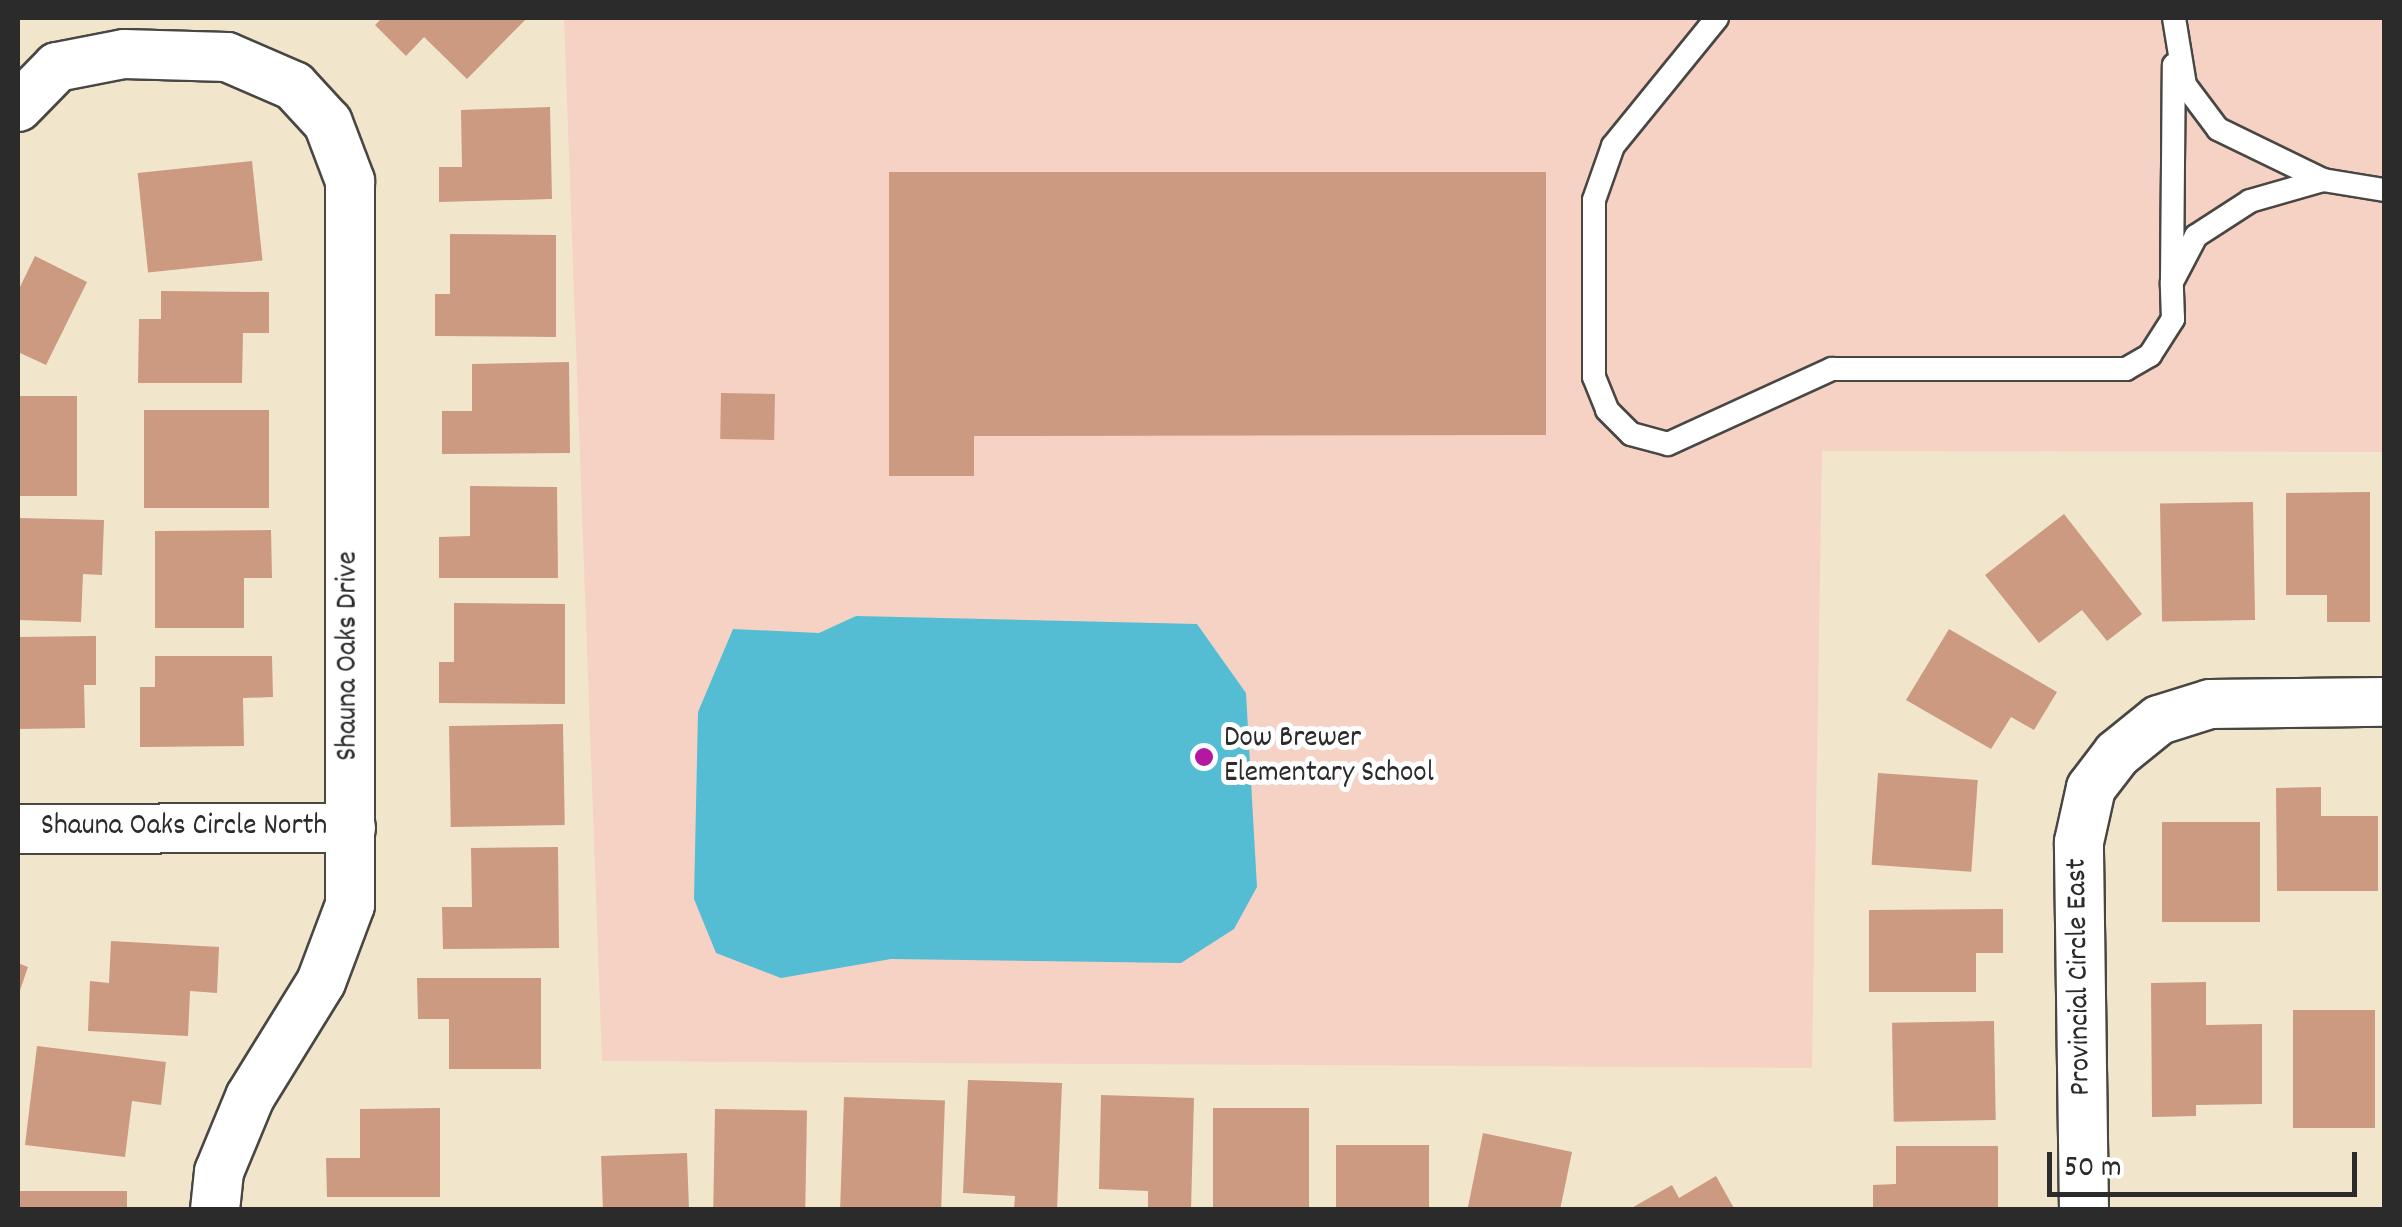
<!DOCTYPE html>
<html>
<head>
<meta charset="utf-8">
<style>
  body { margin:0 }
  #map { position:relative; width:2402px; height:1227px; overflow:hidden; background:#f1e6cc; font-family:Dekko,sans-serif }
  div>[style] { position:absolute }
  .built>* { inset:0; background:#f6d2c5 }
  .water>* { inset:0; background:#55bdd3 }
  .building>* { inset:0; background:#cc9981; transform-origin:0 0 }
  .roads { filter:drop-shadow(2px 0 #494743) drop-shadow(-2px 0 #494743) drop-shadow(0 2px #494743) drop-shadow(0 -2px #494743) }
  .service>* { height:22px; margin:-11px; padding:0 11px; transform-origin:11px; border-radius:11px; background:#fff }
  .minor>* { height:48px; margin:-24px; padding:0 24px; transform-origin:24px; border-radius:24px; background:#fff }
  .dots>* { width:28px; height:28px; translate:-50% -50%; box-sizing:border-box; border:5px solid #fff; border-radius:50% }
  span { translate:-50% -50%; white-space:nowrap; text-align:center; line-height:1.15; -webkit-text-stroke:10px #fff; paint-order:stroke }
  .street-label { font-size:30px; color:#2b2b2b }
  .poi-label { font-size:30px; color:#2b2b2b }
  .left { translate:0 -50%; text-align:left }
  .frame { position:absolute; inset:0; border:20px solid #2b2b2b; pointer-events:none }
  .scale { position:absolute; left:2047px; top:1152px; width:310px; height:45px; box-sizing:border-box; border:5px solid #2b2b2b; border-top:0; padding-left:12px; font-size:30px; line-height:35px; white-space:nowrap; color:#2b2b2b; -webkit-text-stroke:8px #fff; paint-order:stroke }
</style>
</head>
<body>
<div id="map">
  <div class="built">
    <div style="clip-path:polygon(564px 18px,2384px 18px,2384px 452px,1822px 451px,1812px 1068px,602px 1061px)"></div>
  </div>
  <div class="water">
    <div style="clip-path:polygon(856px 616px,1197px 624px,1246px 693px,1257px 887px,1234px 929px,1181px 963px,891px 959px,781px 978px,716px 953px,694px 899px,698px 712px,733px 629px,819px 633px)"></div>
  </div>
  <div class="building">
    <div style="clip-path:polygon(382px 18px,527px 18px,467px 79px,424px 37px,406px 56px,375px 25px)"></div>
    <div style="clip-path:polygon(550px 107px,552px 199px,439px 202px,439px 167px,462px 167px,461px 110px)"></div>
    <div style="left:252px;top:161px;width:100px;height:115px;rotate:84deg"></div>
    <div style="clip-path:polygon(889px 172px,1546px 172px,1546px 435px,974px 436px,974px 476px,889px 476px)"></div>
    <div style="clip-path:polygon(450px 234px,556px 235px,556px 337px,435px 336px,435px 294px,450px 294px)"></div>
    <div style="clip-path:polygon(35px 256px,87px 282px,46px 365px,18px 352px,18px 291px)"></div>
    <div style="clip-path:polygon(161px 291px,269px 292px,269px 333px,243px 333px,242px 383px,138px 383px,139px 319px,161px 319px)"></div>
    <div style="clip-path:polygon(569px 362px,570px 453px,442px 454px,442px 411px,472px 411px,472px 364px)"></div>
    <div style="left:721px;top:393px;width:54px;height:46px;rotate:1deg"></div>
    <div style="left:18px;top:396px;width:59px;height:100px"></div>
    <div style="left:144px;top:410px;width:125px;height:98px"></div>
    <div style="clip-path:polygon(470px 486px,557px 487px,558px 578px,439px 578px,439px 537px,470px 536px)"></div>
    <div style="clip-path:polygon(2370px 492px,2370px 622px,2327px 622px,2327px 595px,2286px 595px,2286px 493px)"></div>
    <div style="left:2253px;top:502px;width:118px;height:93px;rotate:89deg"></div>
    <div style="clip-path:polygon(2064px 514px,2142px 614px,2107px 641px,2082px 610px,2039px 643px,1985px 575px)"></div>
    <div style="clip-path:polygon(18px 518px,104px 520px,102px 575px,83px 574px,81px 622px,18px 620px)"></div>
    <div style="clip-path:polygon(271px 530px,272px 578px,244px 578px,244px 628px,155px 628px,155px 531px)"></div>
    <div style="clip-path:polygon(454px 603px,565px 604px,565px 704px,439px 703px,439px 662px,454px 662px)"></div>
    <div style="clip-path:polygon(1949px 629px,2057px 692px,2034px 730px,2011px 717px,1991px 749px,1906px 700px)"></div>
    <div style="clip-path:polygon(96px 636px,96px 685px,84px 685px,85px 728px,18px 729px,18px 637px)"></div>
    <div style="clip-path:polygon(155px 656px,272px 656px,273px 697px,243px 698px,244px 746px,140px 747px,140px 687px,155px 687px)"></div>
    <div style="left:563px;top:724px;width:101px;height:114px;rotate:89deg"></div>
    <div style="left:1878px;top:773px;width:100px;height:92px;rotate:4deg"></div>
    <div style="clip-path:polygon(2321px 787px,2321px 816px,2378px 816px,2378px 891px,2277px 891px,2276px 788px)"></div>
    <div style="left:2162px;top:822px;width:98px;height:100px"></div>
    <div style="clip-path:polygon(558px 847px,559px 948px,443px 949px,442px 907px,472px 907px,471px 848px)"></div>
    <div style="clip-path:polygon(2003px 909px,2003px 953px,1976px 953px,1976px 992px,1869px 992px,1869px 910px)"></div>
    <div style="clip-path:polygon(111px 941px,219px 947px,217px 993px,190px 991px,188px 1036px,88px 1031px,90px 981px,109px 983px)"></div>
    <div style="clip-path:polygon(18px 963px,28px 967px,18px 996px)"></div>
    <div style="clip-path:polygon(417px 978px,541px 978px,541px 1069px,449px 1069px,449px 1019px,418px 1019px)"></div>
    <div style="clip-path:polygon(2206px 982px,2206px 1025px,2262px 1024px,2262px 1104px,2196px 1105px,2196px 1116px,2152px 1117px,2151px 983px)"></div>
    <div style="left:2293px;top:1010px;width:82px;height:118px"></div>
    <div style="left:1994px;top:1021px;width:99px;height:102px;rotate:89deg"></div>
    <div style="clip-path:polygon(37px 1046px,166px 1062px,161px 1105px,132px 1101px,125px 1157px,25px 1145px)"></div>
    <div style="clip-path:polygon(968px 1080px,1062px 1083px,1057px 1210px,1014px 1210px,1015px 1196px,963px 1193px)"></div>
    <div style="clip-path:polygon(1101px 1095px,1194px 1098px,1191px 1210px,1148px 1210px,1148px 1191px,1099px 1189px)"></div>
    <div style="left:844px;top:1097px;width:101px;height:113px;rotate:2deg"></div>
    <div style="clip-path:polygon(440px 1108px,440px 1197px,327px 1197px,326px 1158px,360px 1158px,360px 1109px)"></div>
    <div style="left:1213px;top:1108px;width:96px;height:100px"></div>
    <div style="left:715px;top:1109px;width:92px;height:101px;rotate:1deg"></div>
    <div style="clip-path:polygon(1483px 1133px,1572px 1152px,1560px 1210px,1468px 1207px)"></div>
    <div style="left:1429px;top:1145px;width:65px;height:93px;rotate:90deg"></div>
    <div style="clip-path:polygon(1896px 1146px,1998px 1146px,1998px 1210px,1873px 1210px,1873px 1185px,1896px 1184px)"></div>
    <div style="left:687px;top:1153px;width:57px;height:86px;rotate:88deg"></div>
    <div style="clip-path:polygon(1716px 1176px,1735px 1210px,1628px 1210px,1672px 1185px,1679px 1198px)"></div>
    <div style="left:127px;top:1191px;width:19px;height:109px;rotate:90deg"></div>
  </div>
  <div class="roads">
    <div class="service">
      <div style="left:1717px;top:18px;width:165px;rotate:129.1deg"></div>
      <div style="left:1613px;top:146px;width:57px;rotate:109.4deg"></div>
      <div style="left:1594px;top:200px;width:177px;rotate:90deg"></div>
      <div style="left:1594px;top:377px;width:35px;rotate:68deg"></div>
      <div style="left:1607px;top:410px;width:34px;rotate:45deg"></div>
      <div style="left:1631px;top:434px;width:38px;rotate:15deg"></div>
      <div style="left:1668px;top:444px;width:180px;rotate:-24.6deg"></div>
      <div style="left:1832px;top:369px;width:294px"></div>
      <div style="left:2126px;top:369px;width:28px;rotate:-30deg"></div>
      <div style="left:2150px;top:355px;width:43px;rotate:-57.4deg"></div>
      <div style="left:2173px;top:319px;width:37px;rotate:-92deg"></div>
      <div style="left:2172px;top:282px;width:52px;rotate:-62.4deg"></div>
      <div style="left:2196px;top:236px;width:64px;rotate:-32.9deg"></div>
      <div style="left:2250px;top:201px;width:76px;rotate:-16deg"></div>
      <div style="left:2174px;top:18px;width:68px;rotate:80.7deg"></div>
      <div style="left:2185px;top:85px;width:55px;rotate:53.1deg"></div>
      <div style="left:2218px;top:129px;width:117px;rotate:25.9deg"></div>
      <div style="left:2323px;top:180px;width:62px;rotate:9.3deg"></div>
      <div style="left:2172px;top:278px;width:213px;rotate:-89.5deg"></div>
    </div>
    <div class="minor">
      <div style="left:18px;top:107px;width:56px;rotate:-45.7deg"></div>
      <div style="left:57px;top:67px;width:68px;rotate:-11deg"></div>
      <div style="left:124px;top:54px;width:103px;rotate:1.7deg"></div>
      <div style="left:227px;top:57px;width:73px;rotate:23.4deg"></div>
      <div style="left:294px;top:86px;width:50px;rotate:47.4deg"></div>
      <div style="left:328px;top:123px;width:62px;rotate:69.2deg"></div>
      <div style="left:350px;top:181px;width:724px;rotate:90deg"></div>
      <div style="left:350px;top:905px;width:82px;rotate:110.6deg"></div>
      <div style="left:321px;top:982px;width:135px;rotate:121.7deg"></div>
      <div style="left:250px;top:1097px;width:81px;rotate:112.5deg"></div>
      <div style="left:219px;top:1172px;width:38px;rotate:96deg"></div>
      <div style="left:18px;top:829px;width:333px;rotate:-0.2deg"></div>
      <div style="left:2084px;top:1210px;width:368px;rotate:-90.8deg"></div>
      <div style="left:2079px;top:842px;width:55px;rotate:-77.5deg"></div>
      <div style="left:2091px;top:788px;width:43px;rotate:-52.6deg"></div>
      <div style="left:2117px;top:754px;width:54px;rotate:-39deg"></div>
      <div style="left:2159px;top:720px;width:53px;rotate:-17.4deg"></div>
      <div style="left:2210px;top:704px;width:174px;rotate:-0.7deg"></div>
    </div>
  </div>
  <div class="dots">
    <div style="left:1204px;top:757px;background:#b5179e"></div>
  </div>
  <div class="street-label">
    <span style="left:350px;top:656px;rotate:-90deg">Shauna Oaks Drive</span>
    <span style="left:184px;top:828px">Shauna Oaks Circle North</span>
    <span style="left:2081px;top:977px;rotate:-91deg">Provincial Circle East</span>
  </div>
  <div class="poi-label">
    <span class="left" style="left:1224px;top:757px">Dow Brewer<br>Elementary School</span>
  </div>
  <div class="frame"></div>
  <div class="scale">50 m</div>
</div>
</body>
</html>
